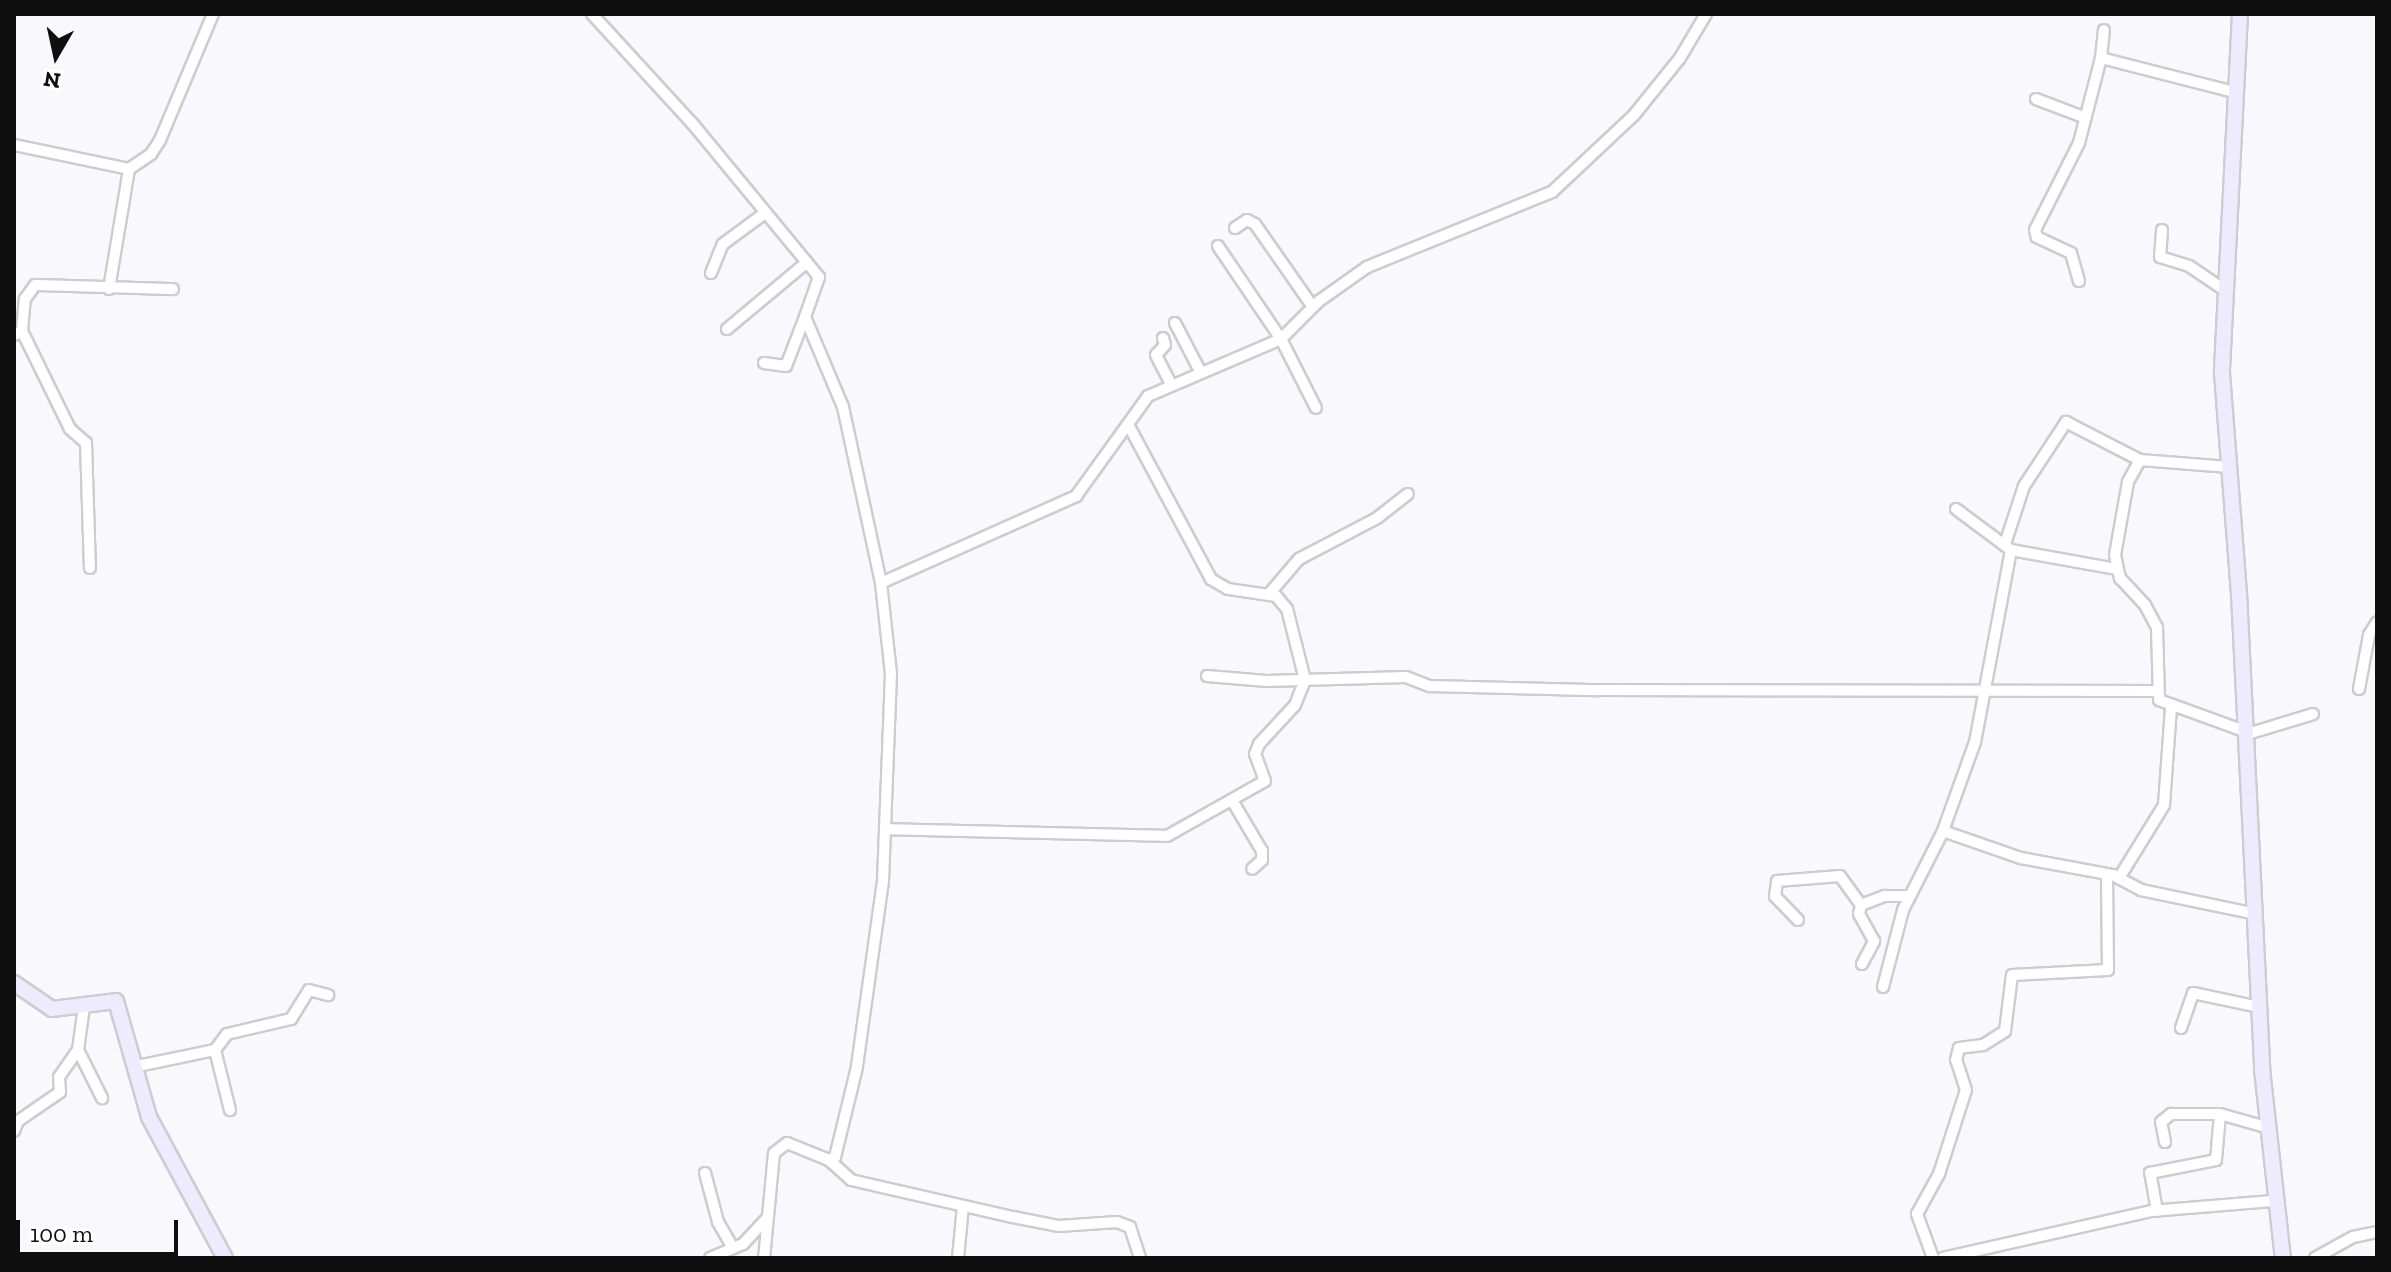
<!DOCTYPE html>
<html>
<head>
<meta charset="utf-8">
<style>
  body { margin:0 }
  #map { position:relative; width:2391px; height:1272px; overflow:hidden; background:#f9f8fd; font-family:"Zilla Slab",serif }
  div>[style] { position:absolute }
  .roads { filter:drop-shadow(2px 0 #cdccd1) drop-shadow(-2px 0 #cdccd1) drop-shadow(0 2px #cdccd1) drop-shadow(0 -2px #cdccd1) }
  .street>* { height:10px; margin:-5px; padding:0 5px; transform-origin:5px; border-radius:5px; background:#fff }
  .secondary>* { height:14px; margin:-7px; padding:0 7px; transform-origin:7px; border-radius:7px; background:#efebfe }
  span { translate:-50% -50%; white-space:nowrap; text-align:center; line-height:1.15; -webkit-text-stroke:8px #fff; paint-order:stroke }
  .frame { position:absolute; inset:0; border:16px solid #0f0f10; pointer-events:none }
  .north { position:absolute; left:16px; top:16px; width:80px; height:80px; -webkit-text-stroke:6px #fff; paint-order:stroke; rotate:189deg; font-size:22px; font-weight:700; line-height:32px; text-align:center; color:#0f0f10 }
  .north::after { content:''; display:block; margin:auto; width:28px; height:36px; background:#0f0f10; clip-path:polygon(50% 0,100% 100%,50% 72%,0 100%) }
  .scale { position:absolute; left:16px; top:1220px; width:162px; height:36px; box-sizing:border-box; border:4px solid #0f0f10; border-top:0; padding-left:10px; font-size:24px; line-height:28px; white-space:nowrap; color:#0f0f10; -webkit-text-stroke:6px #fff; paint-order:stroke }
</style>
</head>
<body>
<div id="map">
  <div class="roads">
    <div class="street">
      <div style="left:592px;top:14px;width:148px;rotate:47.5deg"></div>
      <div style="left:692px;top:123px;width:200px;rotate:50.5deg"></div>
      <div style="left:819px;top:277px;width:42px;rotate:109.3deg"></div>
      <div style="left:805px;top:317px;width:98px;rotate:67.1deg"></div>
      <div style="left:843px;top:407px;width:180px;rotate:77.8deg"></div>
      <div style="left:881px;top:583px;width:91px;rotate:83.7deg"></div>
      <div style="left:891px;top:673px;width:208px;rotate:92.2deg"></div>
      <div style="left:883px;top:881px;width:188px;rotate:98deg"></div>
      <div style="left:857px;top:1067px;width:93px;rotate:103.7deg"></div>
      <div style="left:835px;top:1157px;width:7px;rotate:153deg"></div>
      <div style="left:829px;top:1160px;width:45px;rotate:-158deg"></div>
      <div style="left:787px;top:1143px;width:16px;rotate:142deg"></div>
      <div style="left:774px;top:1153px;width:105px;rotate:95.4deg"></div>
      <div style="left:2101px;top:58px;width:28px;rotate:-84deg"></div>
      <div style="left:2036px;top:99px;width:53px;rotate:20.8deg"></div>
      <div style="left:14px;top:145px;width:117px;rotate:11.8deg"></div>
      <div style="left:1235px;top:228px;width:14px;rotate:-34deg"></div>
      <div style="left:1247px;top:220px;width:9px;rotate:27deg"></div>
      <div style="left:1255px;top:224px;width:101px;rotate:55.1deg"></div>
      <div style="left:2162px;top:230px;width:27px;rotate:94deg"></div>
      <div style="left:2160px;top:257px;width:30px;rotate:17deg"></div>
      <div style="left:2189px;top:266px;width:45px;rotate:34deg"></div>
      <div style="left:1218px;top:246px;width:112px;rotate:55.9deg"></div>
      <div style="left:1281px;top:339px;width:77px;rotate:63.1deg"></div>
      <div style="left:711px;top:273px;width:31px;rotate:-68deg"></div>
      <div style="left:723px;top:244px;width:52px;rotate:-36.4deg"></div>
      <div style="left:2079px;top:281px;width:29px;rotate:-106deg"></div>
      <div style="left:2071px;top:253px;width:38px;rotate:-155deg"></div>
      <div style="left:2037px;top:237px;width:7px;rotate:-106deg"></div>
      <div style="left:2035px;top:230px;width:97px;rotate:-63.2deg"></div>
      <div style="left:2079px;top:143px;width:88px;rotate:-75.5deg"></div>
      <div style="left:2101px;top:58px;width:137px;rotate:14.3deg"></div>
      <div style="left:109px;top:289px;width:122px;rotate:-80.5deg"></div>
      <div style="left:129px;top:169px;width:27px;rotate:-34deg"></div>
      <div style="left:151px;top:154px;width:17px;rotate:-57deg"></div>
      <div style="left:160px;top:140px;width:137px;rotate:-67.2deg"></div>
      <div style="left:1175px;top:323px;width:56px;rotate:62.5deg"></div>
      <div style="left:727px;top:329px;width:104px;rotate:-39.9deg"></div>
      <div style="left:22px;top:331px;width:109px;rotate:63.9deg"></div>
      <div style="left:70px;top:429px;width:21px;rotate:41deg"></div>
      <div style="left:86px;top:443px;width:125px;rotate:88.2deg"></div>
      <div style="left:14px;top:335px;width:9px;rotate:-27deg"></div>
      <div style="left:22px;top:331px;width:32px;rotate:-85deg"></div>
      <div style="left:25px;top:299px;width:17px;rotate:-54deg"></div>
      <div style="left:35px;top:285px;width:138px;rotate:1.7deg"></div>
      <div style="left:1163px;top:338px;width:7px;rotate:74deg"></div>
      <div style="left:1165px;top:345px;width:13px;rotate:132deg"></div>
      <div style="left:1156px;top:355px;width:34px;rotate:63deg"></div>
      <div style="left:764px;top:363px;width:22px;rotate:8deg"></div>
      <div style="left:786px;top:366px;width:53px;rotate:-68.8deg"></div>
      <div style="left:2229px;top:467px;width:89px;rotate:-175.5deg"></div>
      <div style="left:2140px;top:460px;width:25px;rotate:119deg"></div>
      <div style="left:2128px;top:482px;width:74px;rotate:100.1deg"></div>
      <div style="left:2115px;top:555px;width:24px;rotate:78deg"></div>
      <div style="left:2120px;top:578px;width:37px;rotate:47deg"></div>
      <div style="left:2145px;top:605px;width:26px;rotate:62deg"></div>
      <div style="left:2157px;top:628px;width:72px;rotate:88.4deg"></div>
      <div style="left:2159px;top:700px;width:90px;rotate:20deg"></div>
      <div style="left:1956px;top:509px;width:69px;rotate:36.7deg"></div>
      <div style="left:2011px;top:550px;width:108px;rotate:10.2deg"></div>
      <div style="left:2005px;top:544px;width:61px;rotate:-71.9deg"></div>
      <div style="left:2024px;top:486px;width:77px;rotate:-56.7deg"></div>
      <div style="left:2066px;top:422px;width:83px;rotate:27.2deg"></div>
      <div style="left:2011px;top:550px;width:195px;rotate:100.6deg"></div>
      <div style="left:1975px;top:742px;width:95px;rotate:109.8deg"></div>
      <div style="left:1943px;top:831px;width:83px;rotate:19.1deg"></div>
      <div style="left:2021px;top:858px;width:94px;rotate:10.5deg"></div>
      <div style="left:2113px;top:875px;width:32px;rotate:28deg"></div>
      <div style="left:2141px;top:890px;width:117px;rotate:11.8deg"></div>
      <div style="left:881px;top:583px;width:214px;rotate:-24deg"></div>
      <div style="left:1076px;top:496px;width:123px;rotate:-54.2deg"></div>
      <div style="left:1148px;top:396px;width:145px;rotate:-23.2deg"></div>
      <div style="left:1281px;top:339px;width:54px;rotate:-45deg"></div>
      <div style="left:1319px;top:301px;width:59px;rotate:-35.3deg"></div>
      <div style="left:1367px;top:267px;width:200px;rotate:-22.1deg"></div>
      <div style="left:1552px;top:192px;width:112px;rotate:-43.2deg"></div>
      <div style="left:1634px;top:115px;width:73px;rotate:-51.1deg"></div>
      <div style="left:1680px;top:58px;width:51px;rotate:-59.4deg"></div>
      <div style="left:1269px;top:594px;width:46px;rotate:-49.4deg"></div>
      <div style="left:1299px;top:559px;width:88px;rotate:-27.7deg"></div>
      <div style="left:1377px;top:518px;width:39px;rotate:-38deg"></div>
      <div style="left:1207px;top:676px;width:60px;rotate:4.8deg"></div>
      <div style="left:1267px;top:681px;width:139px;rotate:-1.6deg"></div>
      <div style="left:1406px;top:677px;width:26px;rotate:21deg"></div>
      <div style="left:1430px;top:686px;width:169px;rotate:1.4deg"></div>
      <div style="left:1599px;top:690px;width:559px;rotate:0.1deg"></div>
      <div style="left:2359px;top:689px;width:55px;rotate:-79.5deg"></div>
      <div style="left:2369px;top:635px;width:15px;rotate:-58deg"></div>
      <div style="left:2244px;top:735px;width:72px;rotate:-16.9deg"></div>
      <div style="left:1233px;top:802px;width:57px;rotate:59.4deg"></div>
      <div style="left:1262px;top:851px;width:9px;rotate:90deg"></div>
      <div style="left:1262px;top:860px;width:13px;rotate:138deg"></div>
      <div style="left:885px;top:829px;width:282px;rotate:1.4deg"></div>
      <div style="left:1167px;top:836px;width:112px;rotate:-29.3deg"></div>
      <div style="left:1265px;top:781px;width:29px;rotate:-110deg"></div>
      <div style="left:1255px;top:754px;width:11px;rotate:-68deg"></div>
      <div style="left:1259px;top:744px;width:53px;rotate:-47.3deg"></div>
      <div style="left:1295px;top:705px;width:27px;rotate:-68deg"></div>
      <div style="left:1305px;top:680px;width:73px;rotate:-104.2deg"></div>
      <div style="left:1287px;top:609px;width:17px;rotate:-130deg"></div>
      <div style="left:1276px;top:596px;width:49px;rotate:-171.7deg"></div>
      <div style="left:1228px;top:589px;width:20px;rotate:-150deg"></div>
      <div style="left:1211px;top:579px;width:174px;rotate:-118.2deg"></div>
      <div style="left:2119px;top:878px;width:86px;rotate:-58.3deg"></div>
      <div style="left:2164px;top:805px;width:97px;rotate:-85.9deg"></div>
      <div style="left:1798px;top:920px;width:33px;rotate:-134deg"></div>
      <div style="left:1775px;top:896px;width:15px;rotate:-82deg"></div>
      <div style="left:1777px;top:881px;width:63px;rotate:-4.5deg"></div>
      <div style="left:1840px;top:876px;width:36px;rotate:54deg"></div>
      <div style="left:1862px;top:964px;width:26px;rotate:-62deg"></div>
      <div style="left:1874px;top:941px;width:31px;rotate:-119deg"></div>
      <div style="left:1859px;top:914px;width:9px;rotate:-77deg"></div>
      <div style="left:1861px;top:905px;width:26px;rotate:-21deg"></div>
      <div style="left:1885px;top:896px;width:25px"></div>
      <div style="left:1883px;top:987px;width:80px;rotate:-75.4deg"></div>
      <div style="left:1903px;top:910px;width:89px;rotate:-63.1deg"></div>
      <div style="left:2181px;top:1028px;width:37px;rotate:-71deg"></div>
      <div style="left:2193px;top:993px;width:67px;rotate:12deg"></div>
      <div style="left:78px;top:1050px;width:54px;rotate:63.4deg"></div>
      <div style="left:215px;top:1050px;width:62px;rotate:76deg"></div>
      <div style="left:133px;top:1067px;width:84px;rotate:-11.7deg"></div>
      <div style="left:215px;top:1050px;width:20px;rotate:-53deg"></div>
      <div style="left:227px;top:1034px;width:66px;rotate:-13.2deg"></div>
      <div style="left:291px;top:1019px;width:34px;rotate:-58deg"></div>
      <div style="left:309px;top:990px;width:20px;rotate:15deg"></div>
      <div style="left:14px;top:1131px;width:11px;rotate:-68deg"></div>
      <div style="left:18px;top:1121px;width:51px;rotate:-34.6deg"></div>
      <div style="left:60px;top:1092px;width:15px;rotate:-94deg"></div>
      <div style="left:59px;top:1077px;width:33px;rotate:-55deg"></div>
      <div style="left:78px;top:1050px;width:43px;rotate:-82.1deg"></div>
      <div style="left:2165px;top:1142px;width:20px;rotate:-101deg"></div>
      <div style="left:2161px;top:1122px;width:13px;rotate:-39deg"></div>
      <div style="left:2171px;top:1114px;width:49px"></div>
      <div style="left:2220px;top:1114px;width:48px;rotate:15.8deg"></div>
      <div style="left:829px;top:1160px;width:30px;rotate:42deg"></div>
      <div style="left:851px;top:1180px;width:166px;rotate:12.9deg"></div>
      <div style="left:1013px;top:1217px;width:47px;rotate:11.1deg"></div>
      <div style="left:1059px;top:1226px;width:58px;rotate:-3.9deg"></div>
      <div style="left:1117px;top:1222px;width:14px;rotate:21deg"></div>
      <div style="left:1130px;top:1227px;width:33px;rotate:72deg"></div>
      <div style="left:705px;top:1173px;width:51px;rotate:75.1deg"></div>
      <div style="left:718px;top:1222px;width:30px;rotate:60deg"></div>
      <div style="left:2157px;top:1211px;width:39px;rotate:-100deg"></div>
      <div style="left:2150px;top:1173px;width:67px;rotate:-11.1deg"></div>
      <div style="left:2216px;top:1160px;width:46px;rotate:-85deg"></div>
      <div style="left:710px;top:1258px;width:36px;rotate:-23deg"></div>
      <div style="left:743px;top:1244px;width:34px;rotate:-47deg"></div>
      <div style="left:958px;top:1258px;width:52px;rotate:-84.5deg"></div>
      <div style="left:1933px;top:1258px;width:47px;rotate:-110deg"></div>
      <div style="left:1917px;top:1214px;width:46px;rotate:-61.2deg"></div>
      <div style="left:1939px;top:1174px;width:88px;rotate:-72.2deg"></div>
      <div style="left:1966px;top:1090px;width:32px;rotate:-108deg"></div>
      <div style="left:1956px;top:1060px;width:12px;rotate:-76deg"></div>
      <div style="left:1959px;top:1048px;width:24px;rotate:-7deg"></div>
      <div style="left:1983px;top:1045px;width:26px;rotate:-32deg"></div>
      <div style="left:2005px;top:1031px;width:56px;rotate:-82.9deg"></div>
      <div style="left:2012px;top:975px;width:96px;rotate:-3deg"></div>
      <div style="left:2108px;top:970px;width:96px;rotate:-90.6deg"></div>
      <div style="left:1943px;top:1258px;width:213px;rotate:-12.7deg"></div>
      <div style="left:2151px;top:1211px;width:122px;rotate:-4.7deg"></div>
      <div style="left:2315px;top:1258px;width:43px;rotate:-28.9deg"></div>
      <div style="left:2353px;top:1237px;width:25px;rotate:-12deg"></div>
    </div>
    <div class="secondary">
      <div style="left:2240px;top:14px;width:359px;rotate:92.9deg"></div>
      <div style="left:2222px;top:373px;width:221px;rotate:85.6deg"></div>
      <div style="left:2239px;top:593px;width:477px;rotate:87.2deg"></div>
      <div style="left:2262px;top:1069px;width:190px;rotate:83.7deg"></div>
      <div style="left:14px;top:983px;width:46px;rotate:34.4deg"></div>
      <div style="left:52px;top:1009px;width:64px;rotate:-7.1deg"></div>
      <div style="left:116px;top:1001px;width:121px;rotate:74.1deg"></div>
      <div style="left:149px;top:1117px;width:160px;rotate:61.7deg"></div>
    </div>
  </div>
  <div class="frame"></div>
  <div class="north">N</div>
  <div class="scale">100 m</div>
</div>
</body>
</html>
